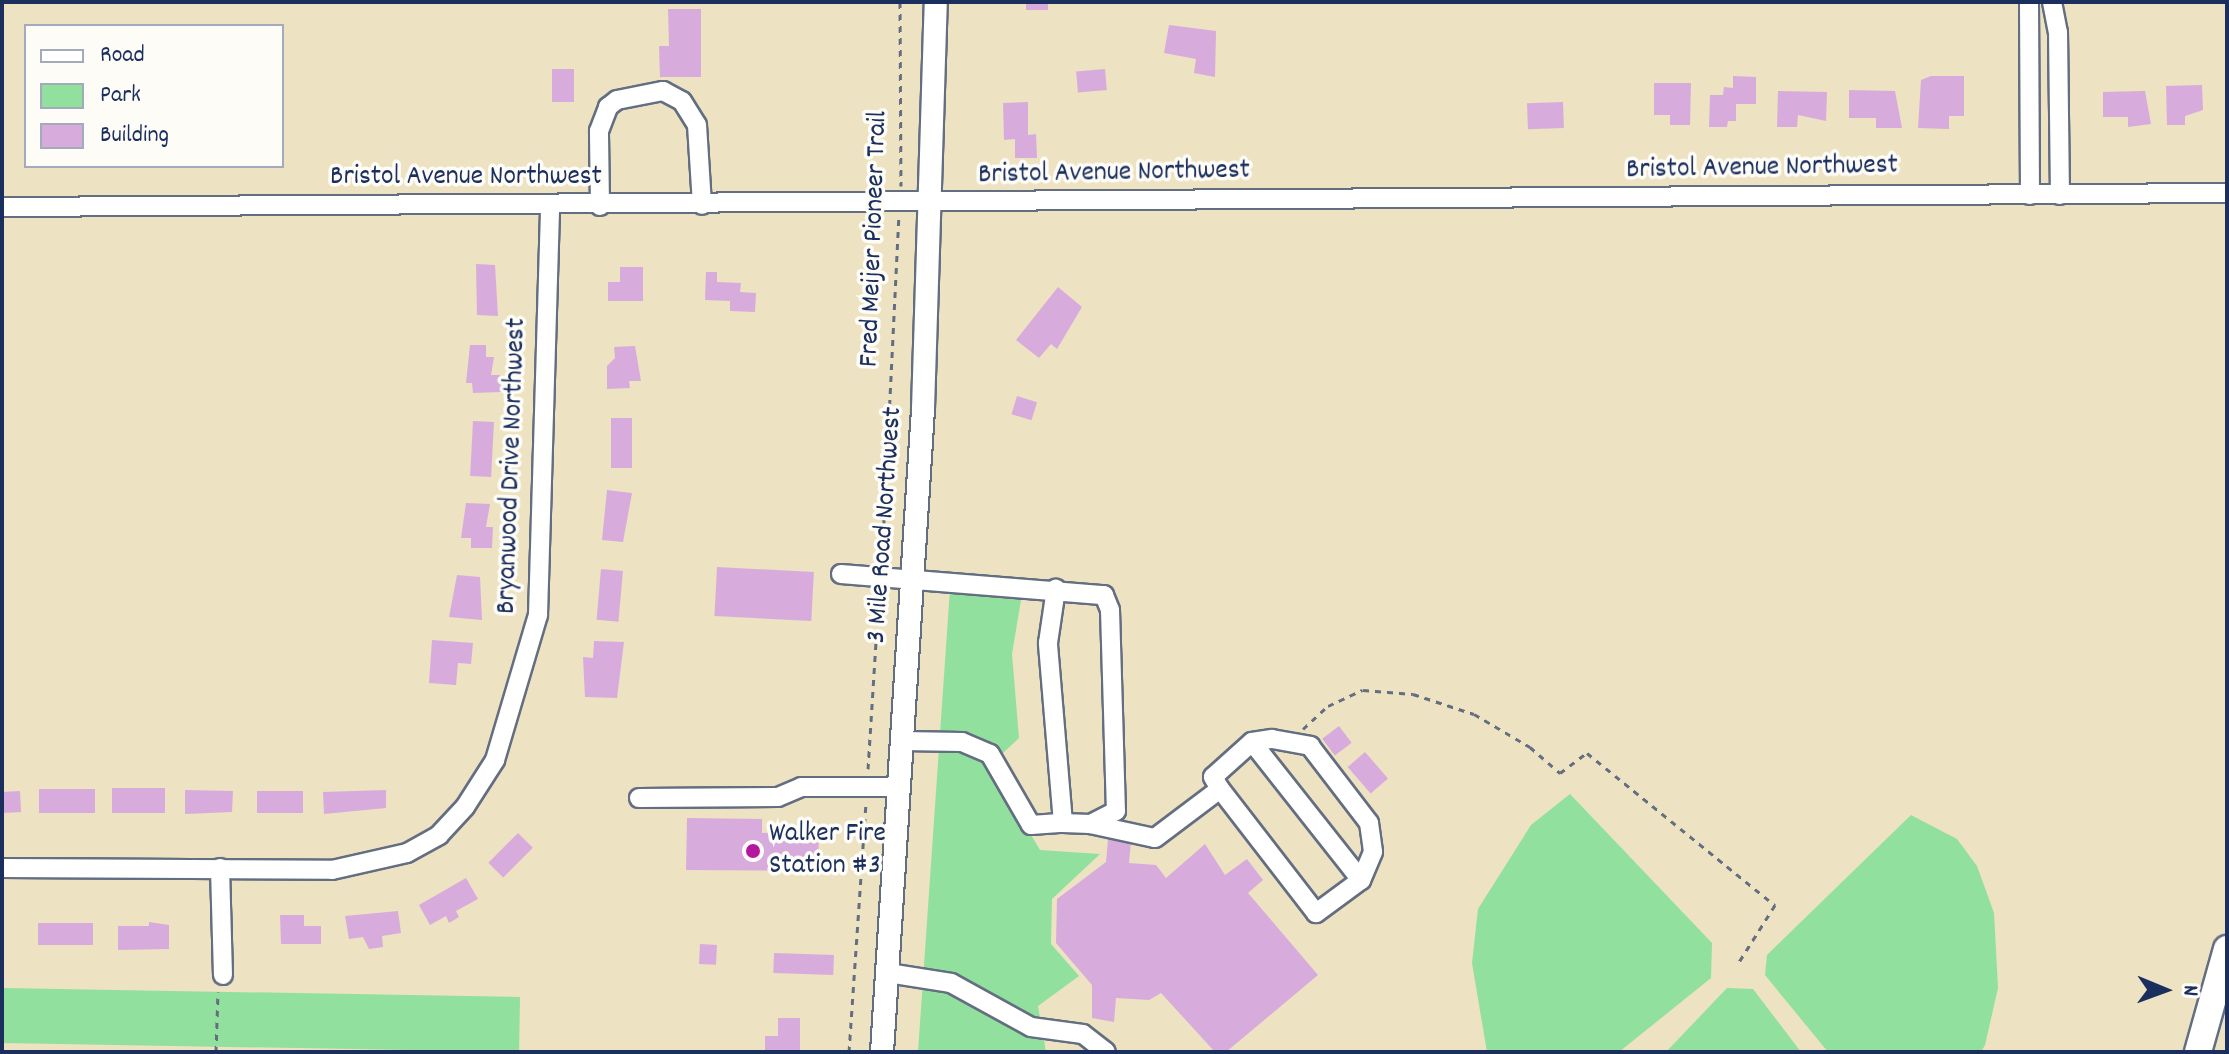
<!DOCTYPE html>
<html>
<head>
<meta charset="utf-8">
<style>
  body { margin:0 }
  #map { position:relative; width:2229px; height:1054px; overflow:hidden; background:#ede2c2; font-family:Dekko,sans-serif }
  div>[style] { position:absolute }
  .green>* { inset:0; background:#91e09e; transform-origin:0 0 }
  .building>* { inset:0; background:#d7acdc; transform-origin:0 0 }
  .path>* { height:3px; margin-top:-1.5px; transform-origin:0; background:repeating-linear-gradient(90deg,#646e81 0 6px,transparent 0 12px) }
  .roads { filter:drop-shadow(2px 0 #646e81) drop-shadow(-2px 0 #646e81) drop-shadow(0 2px #646e81) drop-shadow(0 -2px #646e81) }
  .minor>* { height:18px; margin:-9px; padding:0 9px; transform-origin:9px; border-radius:9px; background:#fff }
  .major>* { height:22px; margin:-11px; padding:0 11px; transform-origin:11px; border-radius:11px; background:#fff }
  .highway>* { height:26px; margin:-13px; padding:0 13px; transform-origin:13px; border-radius:13px; background:#fff }
  .dots>* { width:22px; height:22px; translate:-50% -50%; box-sizing:border-box; border:4px solid #fdfcf7; border-radius:50% }
  span { translate:-50% -50%; white-space:nowrap; text-align:center; line-height:1.15; -webkit-text-stroke:7px #fdfcf7; paint-order:stroke }
  .street-label { font-size:28px; color:#1b2f5e }
  .poi-label { font-size:28px; color:#1b2f5e }
  .left { translate:0 -50%; text-align:left }
  .frame { position:absolute; inset:0; border:4px solid #1b2f5e; pointer-events:none }
  .legend { position:absolute; left:24px; top:24px; width:260px; height:144px; box-sizing:border-box; background:#fdfcf7; border:2px solid #a3aaba; margin:0; padding:10px 14px; list-style:none; font-size:24px; color:#1b2f5e }
  .legend li { display:flex; align-items:center; gap:16px; height:40px }
  .legend b { width:40px; border:2px solid #a3aaba }
  .north { position:absolute; left:2125px; top:950px; width:80px; height:80px; -webkit-text-stroke:6px #fdfcf7; paint-order:stroke; rotate:91deg; font-size:22px; font-weight:700; line-height:32px; text-align:center; color:#1b2f5e }
  .north::after { content:''; display:block; margin:auto; width:28px; height:36px; background:#1b2f5e; clip-path:polygon(50% 0,100% 100%,50% 72%,0 100%) }
</style>
</head>
<body>
<div id="map">
  <div class="green">
    <div style="clip-path:polygon(950px 589px,1022px 594px,1012px 654px,1019px 738px,990px 765px,1040px 850px,1100px 854px,1052px 899px,1051px 944px,1079px 976px,1038px 1006px,1046px 1052px,918px 1052px)"></div>
    <div style="clip-path:polygon(1570px 794px,1712px 943px,1711px 978px,1619px 1052px,1487px 1052px,1472px 963px,1478px 909px,1531px 825px)"></div>
    <div style="clip-path:polygon(1911px 815px,1957px 839px,1977px 866px,1994px 913px,1998px 988px,1985px 1045px,1981px 1052px,1828px 1052px,1765px 975px,1767px 955px)"></div>
    <div style="clip-path:polygon(1727px 988px,1753px 989px,1801px 1052px,1666px 1052px)"></div>
    <div style="left:520px;top:997px;width:55px;height:518px;rotate:91deg"></div>
  </div>
  <div class="building">
    <div style="left:1026px;top:2px;width:22px;height:8px"></div>
    <div style="clip-path:polygon(668px 9px,701px 9px,701px 77px,660px 77px,659px 46px,669px 46px)"></div>
    <div style="clip-path:polygon(1169px 25px,1216px 31px,1215px 77px,1194px 73px,1196px 59px,1164px 53px)"></div>
    <div style="left:552px;top:69px;width:22px;height:33px"></div>
    <div style="left:1105px;top:69px;width:21px;height:29px;rotate:85deg"></div>
    <div style="clip-path:polygon(1733px 76px,1756px 77px,1756px 104px,1736px 104px,1736px 121px,1728px 121px,1727px 127px,1709px 127px,1710px 95px,1723px 95px,1724px 87px,1733px 88px)"></div>
    <div style="clip-path:polygon(1931px 76px,1964px 76px,1964px 116px,1949px 116px,1949px 129px,1918px 128px,1921px 80px)"></div>
    <div style="clip-path:polygon(1654px 83px,1691px 83px,1690px 125px,1670px 125px,1670px 115px,1654px 115px)"></div>
    <div style="clip-path:polygon(2202px 85px,2203px 110px,2185px 116px,2185px 125px,2167px 125px,2166px 86px)"></div>
    <div style="clip-path:polygon(1849px 90px,1895px 91px,1902px 128px,1876px 128px,1876px 118px,1849px 118px)"></div>
    <div style="clip-path:polygon(1778px 91px,1827px 92px,1826px 121px,1798px 115px,1797px 127px,1777px 127px)"></div>
    <div style="clip-path:polygon(2145px 91px,2151px 124px,2128px 127px,2128px 117px,2103px 117px,2103px 92px)"></div>
    <div style="clip-path:polygon(1028px 102px,1028px 135px,1036px 134px,1037px 158px,1015px 158px,1015px 139px,1004px 140px,1003px 103px)"></div>
    <div style="left:1563px;top:102px;width:26px;height:36px;rotate:88deg"></div>
    <div style="clip-path:polygon(476px 264px,495px 265px,498px 316px,477px 315px)"></div>
    <div style="clip-path:polygon(620px 267px,643px 267px,643px 301px,608px 301px,608px 282px,620px 282px)"></div>
    <div style="clip-path:polygon(706px 272px,717px 272px,717px 282px,741px 283px,740px 292px,756px 293px,755px 312px,730px 311px,730px 301px,705px 300px)"></div>
    <div style="clip-path:polygon(1058px 287px,1082px 307px,1057px 349px,1051px 344px,1039px 358px,1016px 340px)"></div>
    <div style="clip-path:polygon(470px 345px,486px 345px,486px 357px,494px 357px,491px 375px,500px 375px,501px 392px,473px 393px,472px 383px,466px 383px)"></div>
    <div style="clip-path:polygon(635px 346px,641px 381px,629px 381px,630px 388px,607px 389px,607px 366px,615px 358px,614px 347px)"></div>
    <div style="left:1017px;top:396px;width:21px;height:19px;rotate:17deg"></div>
    <div style="left:611px;top:418px;width:21px;height:50px"></div>
    <div style="left:473px;top:421px;width:21px;height:55px;rotate:3deg"></div>
    <div style="clip-path:polygon(607px 490px,632px 493px,623px 542px,602px 540px)"></div>
    <div style="clip-path:polygon(466px 503px,490px 504px,486px 527px,493px 527px,492px 548px,471px 548px,471px 538px,461px 538px)"></div>
    <div style="left:717px;top:567px;width:97px;height:49px;rotate:3deg"></div>
    <div style="left:601px;top:569px;width:22px;height:51px;rotate:5deg"></div>
    <div style="clip-path:polygon(457px 575px,480px 577px,482px 620px,449px 617px)"></div>
    <div style="clip-path:polygon(432px 640px,473px 643px,471px 664px,458px 663px,456px 685px,429px 683px)"></div>
    <div style="clip-path:polygon(594px 641px,624px 642px,617px 698px,585px 697px,583px 657px,593px 658px)"></div>
    <div style="left:1339px;top:726px;width:21px;height:21px;rotate:53deg"></div>
    <div style="left:1365px;top:752px;width:35px;height:23px;rotate:49deg"></div>
    <div style="left:112px;top:788px;width:53px;height:25px"></div>
    <div style="left:39px;top:789px;width:56px;height:24px"></div>
    <div style="clip-path:polygon(185px 790px,233px 791px,232px 812px,185px 814px)"></div>
    <div style="clip-path:polygon(386px 790px,386px 808px,324px 814px,323px 792px)"></div>
    <div style="left:20px;top:791px;width:21px;height:18px;rotate:87deg"></div>
    <div style="left:257px;top:791px;width:46px;height:22px"></div>
    <div style="clip-path:polygon(687px 818px,762px 819px,762px 833px,819px 831px,818px 871px,686px 870px)"></div>
    <div style="left:518px;top:833px;width:21px;height:42px;rotate:45deg"></div>
    <div style="clip-path:polygon(1108px 839px,1131px 842px,1129px 863px,1156px 865px,1166px 878px,1205px 844px,1225px 875px,1247px 859px,1263px 880px,1248px 893px,1318px 975px,1226px 1052px,1215px 1052px,1161px 993px,1149px 1000px,1116px 998px,1114px 1022px,1092px 1018px,1092px 985px,1056px 943px,1057px 899px,1106px 862px)"></div>
    <div style="clip-path:polygon(466px 878px,478px 899px,456px 911px,459px 917px,449px 923px,446px 916px,430px 925px,419px 905px)"></div>
    <div style="clip-path:polygon(398px 911px,401px 933px,382px 936px,383px 947px,369px 949px,363px 937px,349px 939px,345px 916px)"></div>
    <div style="clip-path:polygon(280px 915px,304px 915px,304px 926px,321px 926px,321px 944px,281px 944px)"></div>
    <div style="clip-path:polygon(149px 922px,169px 925px,169px 949px,118px 950px,118px 926px,149px 926px)"></div>
    <div style="left:38px;top:923px;width:55px;height:22px"></div>
    <div style="left:700px;top:944px;width:17px;height:20px;rotate:3deg"></div>
    <div style="left:774px;top:953px;width:60px;height:20px;rotate:2deg"></div>
    <div style="clip-path:polygon(778px 1018px,800px 1018px,800px 1051px,765px 1050px,765px 1036px,778px 1036px)"></div>
  </div>
  <div class="path">
    <div style="left:900px;top:2px;width:184px;rotate:89.7deg"></div>
    <div style="left:882px;top:561px;width:344px;rotate:-87.2deg"></div>
    <div style="left:1303px;top:729px;width:34px;rotate:-43deg"></div>
    <div style="left:1328px;top:706px;width:38px;rotate:-25deg"></div>
    <div style="left:1363px;top:690px;width:50px;rotate:4.6deg"></div>
    <div style="left:1413px;top:694px;width:64px;rotate:18.2deg"></div>
    <div style="left:1474px;top:714px;width:65px;rotate:30.5deg"></div>
    <div style="left:1530px;top:747px;width:40px;rotate:41deg"></div>
    <div style="left:1560px;top:773px;width:34px;rotate:-37deg"></div>
    <div style="left:1587px;top:753px;width:242px;rotate:39deg"></div>
    <div style="left:1775px;top:905px;width:67px;rotate:122.3deg"></div>
    <div style="left:868px;top:769px;width:176px;rotate:-86.4deg"></div>
    <div style="left:216px;top:1052px;width:60px;rotate:-88.1deg"></div>
    <div style="left:849px;top:1052px;width:249px;rotate:-86.1deg"></div>
  </div>
  <div class="roads">
    <div class="minor">
      <div style="left:2029px;top:2px;width:193px;rotate:89.7deg"></div>
      <div style="left:2052px;top:2px;width:31px;rotate:79deg"></div>
      <div style="left:2058px;top:32px;width:163px;rotate:89.3deg"></div>
      <div style="left:600px;top:206px;width:75px;rotate:-90.8deg"></div>
      <div style="left:599px;top:131px;width:26px;rotate:-69deg"></div>
      <div style="left:608px;top:107px;width:11px;rotate:-38deg"></div>
      <div style="left:617px;top:100px;width:47px;rotate:-11.1deg"></div>
      <div style="left:663px;top:91px;width:21px;rotate:28deg"></div>
      <div style="left:682px;top:101px;width:28px;rotate:58deg"></div>
      <div style="left:697px;top:125px;width:80px;rotate:86.4deg"></div>
      <div style="left:2px;top:207px;width:2225px;rotate:-0.36deg"></div>
      <div style="left:841px;top:574px;width:264px;rotate:4.6deg"></div>
      <div style="left:1104px;top:595px;width:16px;rotate:68deg"></div>
      <div style="left:1110px;top:610px;width:201px;rotate:88.3deg"></div>
      <div style="left:1116px;top:811px;width:29px;rotate:153deg"></div>
      <div style="left:1090px;top:824px;width:27px;rotate:-178deg"></div>
      <div style="left:903px;top:741px;width:59px;rotate:1deg"></div>
      <div style="left:962px;top:742px;width:30px;rotate:23deg"></div>
      <div style="left:990px;top:754px;width:82px;rotate:60deg"></div>
      <div style="left:1031px;top:825px;width:32px;rotate:-4deg"></div>
      <div style="left:1063px;top:823px;width:181px;rotate:-94.8deg"></div>
      <div style="left:1048px;top:643px;width:55px;rotate:-81.6deg"></div>
      <div style="left:1252px;top:742px;width:20px;rotate:-9deg"></div>
      <div style="left:1272px;top:739px;width:39px;rotate:10deg"></div>
      <div style="left:1310px;top:746px;width:97px;rotate:52.5deg"></div>
      <div style="left:1369px;top:823px;width:29px;rotate:82deg"></div>
      <div style="left:1373px;top:852px;width:30px;rotate:113deg"></div>
      <div style="left:639px;top:798px;width:139px;rotate:-0.4deg"></div>
      <div style="left:778px;top:797px;width:25px;rotate:-23deg"></div>
      <div style="left:801px;top:787px;width:98px"></div>
      <div style="left:1090px;top:824px;width:66px;rotate:12.2deg"></div>
      <div style="left:1155px;top:838px;width:81px;rotate:-37deg"></div>
      <div style="left:1220px;top:789px;width:14px;rotate:-120deg"></div>
      <div style="left:1213px;top:777px;width:52px;rotate:-41.9deg"></div>
      <div style="left:1252px;top:742px;width:176px;rotate:51.7deg"></div>
      <div style="left:1361px;top:880px;width:56px;rotate:143.7deg"></div>
      <div style="left:1316px;top:913px;width:157px;rotate:-127.7deg"></div>
      <div style="left:2px;top:868px;width:330px;rotate:0.3deg"></div>
      <div style="left:332px;top:870px;width:77px;rotate:-12.8deg"></div>
      <div style="left:407px;top:853px;width:37px;rotate:-29deg"></div>
      <div style="left:439px;top:835px;width:38px;rotate:-47deg"></div>
      <div style="left:465px;top:807px;width:56px;rotate:-57.4deg"></div>
      <div style="left:495px;top:760px;width:151px;rotate:-73.5deg"></div>
      <div style="left:538px;top:615px;width:409px;rotate:-88.3deg"></div>
      <div style="left:220px;top:868px;width:107px;rotate:88.4deg"></div>
      <div style="left:888px;top:973px;width:64px;rotate:9deg"></div>
      <div style="left:951px;top:983px;width:91px;rotate:28.8deg"></div>
      <div style="left:1031px;top:1027px;width:52px;rotate:7.7deg"></div>
      <div style="left:1083px;top:1034px;width:29px;rotate:38deg"></div>
    </div>
    <div class="major">
      <div style="left:882px;top:1052px;width:644px;rotate:-86.35deg"></div>
      <div style="left:923px;top:409px;width:407px;rotate:-88.2deg"></div>
    </div>
    <div class="highway">
      <div style="left:2198px;top:1052px;width:107px;rotate:-74.3deg"></div>
    </div>
  </div>
  <div class="dots">
    <div style="left:753px;top:851px;background:#b5179e"></div>
  </div>
  <div class="street-label">
    <span style="left:1762px;top:169px;rotate:-1deg">Bristol Avenue Northwest</span>
    <span style="left:1114px;top:174px;rotate:-1deg">Bristol Avenue Northwest</span>
    <span style="left:466px;top:178px">Bristol Avenue Northwest</span>
    <span style="left:875px;top:239px;rotate:-88deg">Fred Meijer Pioneer Trail</span>
    <span style="left:513px;top:466px;rotate:-88deg">Bryanwood Drive Northwest</span>
    <span style="left:886px;top:525px;rotate:-86deg">3 Mile Road Northwest</span>
  </div>
  <div class="poi-label">
    <span class="left" style="left:769px;top:851px">Walker Fire<br>Station #3</span>
  </div>
  <div class="frame"></div>
  <ul class="legend">
  <li><b style="height:10px;background:#fff"></b>Road</li>
  <li><b style="height:22px;background:#91e09e"></b>Park</li>
  <li><b style="height:22px;background:#d7acdc"></b>Building</li>
  </ul>
  <div class="north">N</div>
</div>
</body>
</html>
